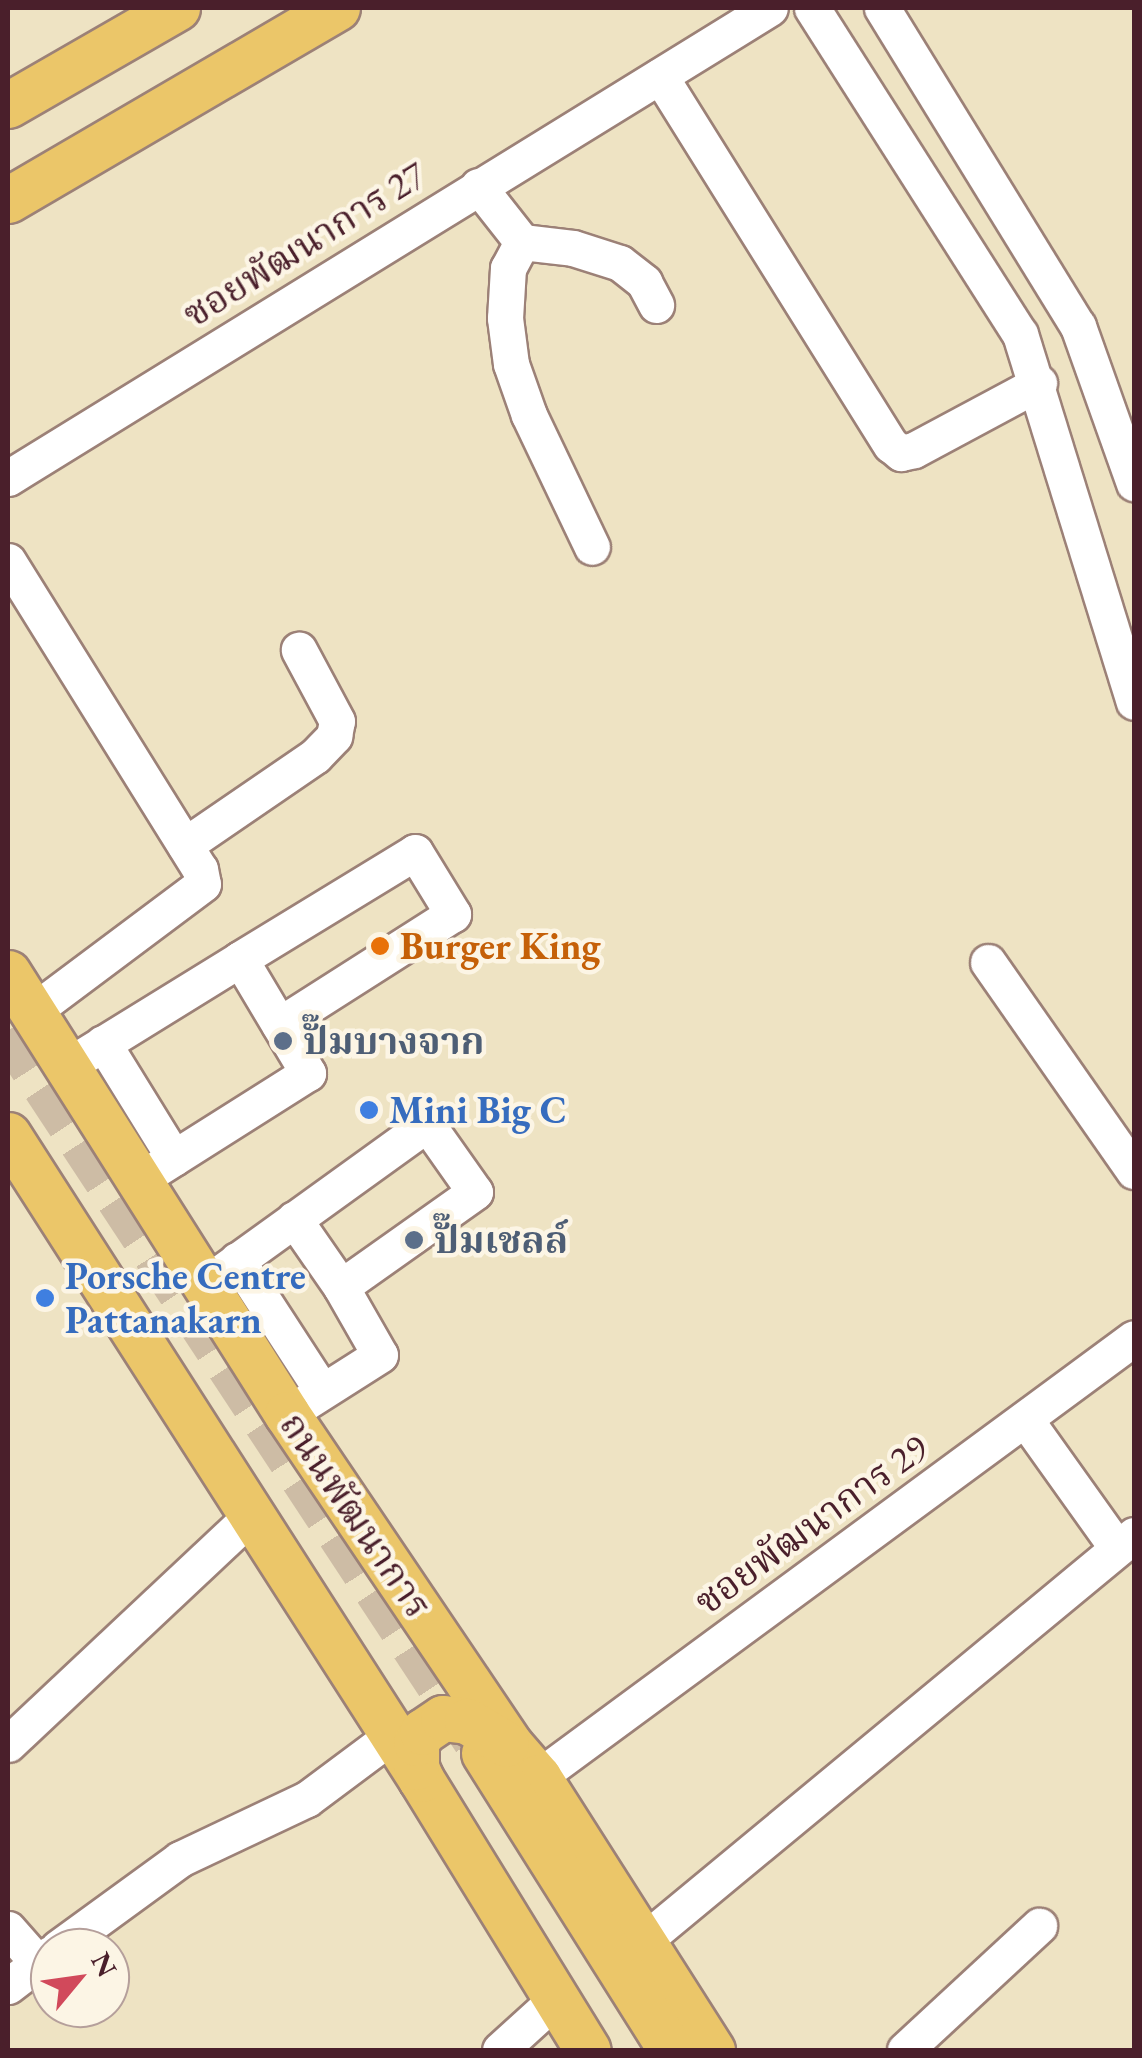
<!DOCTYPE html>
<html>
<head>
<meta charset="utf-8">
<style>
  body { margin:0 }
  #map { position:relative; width:1142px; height:2058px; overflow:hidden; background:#eee3c3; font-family:"EB Garamond","Noto Serif Thai",serif }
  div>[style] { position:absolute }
  .major-tunnel>* { height:45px; margin-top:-22.5px; transform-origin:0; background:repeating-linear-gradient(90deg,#cdbca5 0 45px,transparent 0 67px) }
  .roads { filter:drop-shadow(2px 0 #9c8177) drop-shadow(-2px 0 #9c8177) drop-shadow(0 2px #9c8177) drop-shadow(0 -2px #9c8177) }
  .minor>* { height:35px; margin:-17.5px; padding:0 17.5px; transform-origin:17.5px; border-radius:17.5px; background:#fff }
  .major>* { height:45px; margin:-22.5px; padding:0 22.5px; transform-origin:22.5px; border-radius:22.5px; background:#ebc669 }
  .dots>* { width:28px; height:28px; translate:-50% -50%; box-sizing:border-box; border:5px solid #fcf5e5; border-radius:50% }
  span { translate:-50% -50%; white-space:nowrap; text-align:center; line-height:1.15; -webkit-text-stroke:9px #fcf5e5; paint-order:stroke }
  .street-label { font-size:38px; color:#4a1f2b }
  .food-label { font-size:38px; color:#c56008; font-weight:700 }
  .left { translate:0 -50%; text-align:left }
  .service-label { font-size:38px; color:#4e5e75; font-weight:700 }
  .shop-label { font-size:38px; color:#366cbe; font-weight:700 }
  .frame { position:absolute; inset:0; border:10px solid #4a1f2b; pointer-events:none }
  .north { position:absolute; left:30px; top:1928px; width:100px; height:100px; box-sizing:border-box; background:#fcf5e5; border:2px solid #b59f9b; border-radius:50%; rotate:61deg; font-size:28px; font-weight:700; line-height:40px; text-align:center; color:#4a1f2b }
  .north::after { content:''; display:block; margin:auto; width:35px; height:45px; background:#d1495b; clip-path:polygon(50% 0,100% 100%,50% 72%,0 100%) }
</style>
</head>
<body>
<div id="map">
  <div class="major-tunnel">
    <div style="left:8px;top:1030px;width:858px;rotate:56.64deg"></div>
  </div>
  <div class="roads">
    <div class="minor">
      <div style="left:812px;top:8px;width:387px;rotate:57.5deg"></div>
      <div style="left:1020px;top:334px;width:385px;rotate:72.8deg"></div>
      <div style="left:882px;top:8px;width:374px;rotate:58.4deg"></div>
      <div style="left:1078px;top:326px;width:167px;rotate:70.4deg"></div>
      <div style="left:660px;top:76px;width:435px;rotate:58deg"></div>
      <div style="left:891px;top:445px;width:13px;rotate:39deg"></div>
      <div style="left:901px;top:453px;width:13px;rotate:-13deg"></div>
      <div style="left:914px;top:450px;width:142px;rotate:-28.2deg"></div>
      <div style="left:478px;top:186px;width:71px;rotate:51.8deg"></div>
      <div style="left:522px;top:242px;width:30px;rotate:118deg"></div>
      <div style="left:508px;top:268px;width:50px;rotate:93.4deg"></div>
      <div style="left:505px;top:318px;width:46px;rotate:82.6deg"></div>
      <div style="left:511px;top:364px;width:54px;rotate:70.6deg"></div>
      <div style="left:529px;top:415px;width:146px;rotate:64.5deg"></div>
      <div style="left:522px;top:242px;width:51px;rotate:6.7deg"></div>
      <div style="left:573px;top:248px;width:49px;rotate:17.7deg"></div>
      <div style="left:620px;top:263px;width:31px;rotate:38deg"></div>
      <div style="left:644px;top:282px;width:26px;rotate:62deg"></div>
      <div style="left:8px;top:478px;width:895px;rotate:-31.67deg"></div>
      <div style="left:8px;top:561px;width:363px;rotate:58.1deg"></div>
      <div style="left:200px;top:869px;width:15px;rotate:79deg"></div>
      <div style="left:203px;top:884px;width:214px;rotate:143.2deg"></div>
      <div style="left:185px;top:845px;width:158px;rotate:-34.4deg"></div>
      <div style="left:315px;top:756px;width:28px;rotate:-46deg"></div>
      <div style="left:334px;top:736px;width:15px;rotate:-79deg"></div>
      <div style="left:337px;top:721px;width:81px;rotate:-118.2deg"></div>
      <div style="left:240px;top:959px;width:205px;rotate:-31.4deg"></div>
      <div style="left:415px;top:852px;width:73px;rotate:58.5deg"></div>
      <div style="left:453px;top:914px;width:206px;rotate:147.5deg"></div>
      <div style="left:988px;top:962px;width:255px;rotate:55.1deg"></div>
      <div style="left:103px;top:1043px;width:135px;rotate:58.3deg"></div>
      <div style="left:67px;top:1066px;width:203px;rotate:-31.7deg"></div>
      <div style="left:240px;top:959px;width:133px;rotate:59.2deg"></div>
      <div style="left:308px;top:1073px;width:200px;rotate:147.7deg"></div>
      <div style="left:294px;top:1219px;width:83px;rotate:55.3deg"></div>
      <div style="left:237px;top:1260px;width:156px;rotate:57deg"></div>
      <div style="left:205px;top:1284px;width:274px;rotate:-35.8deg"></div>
      <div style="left:427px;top:1124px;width:83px;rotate:54.8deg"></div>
      <div style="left:475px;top:1192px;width:164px;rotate:144.7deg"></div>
      <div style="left:341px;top:1287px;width:78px;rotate:60.2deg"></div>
      <div style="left:380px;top:1355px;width:110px;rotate:147.6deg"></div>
      <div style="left:1025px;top:1419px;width:158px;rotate:54.5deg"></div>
      <div style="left:8px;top:1744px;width:336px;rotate:-43.2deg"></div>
      <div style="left:538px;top:1777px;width:740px;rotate:-36.37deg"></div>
      <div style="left:8px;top:1929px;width:45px;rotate:48.6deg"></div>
      <div style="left:641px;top:1943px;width:640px;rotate:-39.61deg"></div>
      <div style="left:58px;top:1948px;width:151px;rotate:-36.1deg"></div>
      <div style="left:180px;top:1859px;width:140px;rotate:-25.3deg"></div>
      <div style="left:307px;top:1799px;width:107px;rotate:-36.7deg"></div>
      <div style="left:8px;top:1986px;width:53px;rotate:-37.3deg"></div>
      <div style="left:500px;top:2050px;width:76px;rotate:-42.3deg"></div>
      <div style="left:905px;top:2050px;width:183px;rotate:-42.8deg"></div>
    </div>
    <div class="major">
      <div style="left:8px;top:105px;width:195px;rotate:-29.9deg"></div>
      <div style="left:8px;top:200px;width:381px;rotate:-30.3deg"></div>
      <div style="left:8px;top:973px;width:522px;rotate:57.68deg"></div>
      <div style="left:287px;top:1414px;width:402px;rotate:56deg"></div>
      <div style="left:512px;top:1747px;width:40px;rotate:49deg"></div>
      <div style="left:538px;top:1777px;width:324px;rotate:57.5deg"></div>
      <div style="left:8px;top:1135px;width:765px;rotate:57.33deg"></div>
      <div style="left:421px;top:1779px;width:318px;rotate:58.4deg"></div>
      <div style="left:484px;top:1753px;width:351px;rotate:57.8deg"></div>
      <div style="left:421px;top:1779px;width:13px;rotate:-113deg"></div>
      <div style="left:416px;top:1767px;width:24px;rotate:-90deg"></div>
      <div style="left:416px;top:1743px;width:13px;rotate:-61deg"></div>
      <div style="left:422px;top:1732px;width:25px;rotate:-34deg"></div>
      <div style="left:443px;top:1718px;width:24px;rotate:7deg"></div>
      <div style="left:467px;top:1721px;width:45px;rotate:30.5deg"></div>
    </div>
  </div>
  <div class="dots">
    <div style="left:380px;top:946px;background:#e8710a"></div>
    <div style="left:283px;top:1041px;background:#5c6f8a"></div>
    <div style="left:369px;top:1110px;background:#3f7fe0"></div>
    <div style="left:414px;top:1240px;background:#5c6f8a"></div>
    <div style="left:45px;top:1298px;background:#3f7fe0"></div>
  </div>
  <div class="street-label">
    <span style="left:304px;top:244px;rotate:-32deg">ซอยพัฒนาการ 27</span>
    <span style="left:356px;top:1515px;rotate:56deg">ถนนพัฒนาการ</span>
    <span style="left:811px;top:1524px;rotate:-36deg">ซอยพัฒนาการ 29</span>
  </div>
  <div class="food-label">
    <span class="left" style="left:400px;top:946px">Burger King</span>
  </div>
  <div class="service-label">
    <span class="left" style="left:303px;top:1041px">ปั๊มบางจาก</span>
    <span class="left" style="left:434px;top:1240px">ปั๊มเชลล์</span>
  </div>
  <div class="shop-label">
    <span class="left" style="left:389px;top:1110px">Mini Big C</span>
    <span class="left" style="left:65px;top:1298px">Porsche Centre<br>Pattanakarn</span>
  </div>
  <div class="frame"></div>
  <div class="north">N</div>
</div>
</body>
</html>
